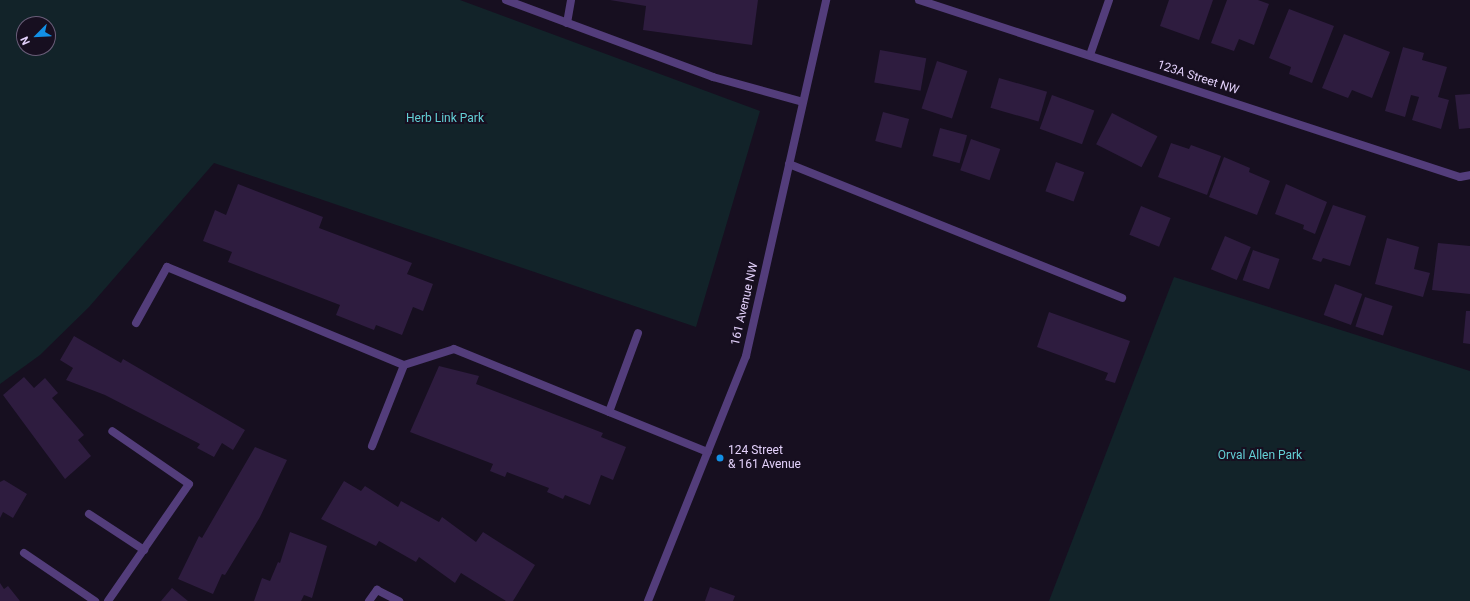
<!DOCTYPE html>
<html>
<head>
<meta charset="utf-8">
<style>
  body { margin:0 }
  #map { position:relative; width:1470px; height:601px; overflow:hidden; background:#170f20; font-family:Roboto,sans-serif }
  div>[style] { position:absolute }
  .green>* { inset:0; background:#122329 }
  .building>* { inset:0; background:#2e1c3f; transform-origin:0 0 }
  .service>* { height:8px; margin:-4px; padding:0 4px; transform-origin:4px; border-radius:4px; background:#533d7b }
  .minor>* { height:8px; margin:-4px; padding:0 4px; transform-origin:4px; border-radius:4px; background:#533d7b }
  .tertiary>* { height:8px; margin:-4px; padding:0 4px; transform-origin:4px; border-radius:4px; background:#533d7b }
  .dots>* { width:11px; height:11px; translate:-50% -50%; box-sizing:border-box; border:2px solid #170f20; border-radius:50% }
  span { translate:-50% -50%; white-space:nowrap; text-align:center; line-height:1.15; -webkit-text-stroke:4px #170f20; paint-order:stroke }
  .street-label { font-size:12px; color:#e3d1fb }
  .park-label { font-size:12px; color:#63cfd5 }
  .poi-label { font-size:12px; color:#e3d1fb }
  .left { translate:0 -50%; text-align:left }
  .north { position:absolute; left:16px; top:16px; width:40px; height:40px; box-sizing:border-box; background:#170f20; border:1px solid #695d78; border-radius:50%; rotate:246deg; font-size:11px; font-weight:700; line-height:16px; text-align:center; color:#e3d1fb }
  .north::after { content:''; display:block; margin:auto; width:14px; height:18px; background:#1290e6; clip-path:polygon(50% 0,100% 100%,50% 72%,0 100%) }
</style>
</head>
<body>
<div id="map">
  <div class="green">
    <div style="clip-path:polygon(evenodd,0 0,460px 0,760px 111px,696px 327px,214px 163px,89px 307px,40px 355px,0 384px,0 0,24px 24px,48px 24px,48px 48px,24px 48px,24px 24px)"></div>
    <div style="clip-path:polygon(1174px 277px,1470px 371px,1470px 601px,1049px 601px)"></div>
  </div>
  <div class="building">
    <div style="clip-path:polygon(610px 0,758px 0,752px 45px,643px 30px,646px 6px)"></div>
    <div style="clip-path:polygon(1169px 0,1213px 0,1199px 40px,1160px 26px)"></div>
    <div style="clip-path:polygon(1227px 0,1258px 0,1269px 4px,1254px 45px,1239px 39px,1234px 51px,1211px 43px)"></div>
    <div style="clip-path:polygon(1289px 9px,1334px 26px,1312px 83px,1289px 74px,1291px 67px,1269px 58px)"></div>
    <div style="clip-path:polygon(1344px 34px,1390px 52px,1372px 98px,1352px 90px,1348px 98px,1322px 88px)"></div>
    <div style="clip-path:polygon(1403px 47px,1424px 53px,1422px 60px,1447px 67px,1438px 97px,1449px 100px,1441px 129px,1412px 120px,1419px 97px,1411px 95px,1405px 117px,1385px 111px)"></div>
    <div style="left:880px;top:50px;width:47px;height:33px;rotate:10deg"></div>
    <div style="left:937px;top:61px;width:32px;height:50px;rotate:18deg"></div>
    <div style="left:999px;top:78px;width:50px;height:31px;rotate:16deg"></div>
    <div style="clip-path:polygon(1470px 94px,1470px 128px,1459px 129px,1455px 95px)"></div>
    <div style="left:1052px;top:95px;width:45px;height:36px;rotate:20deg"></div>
    <div style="left:883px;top:112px;width:27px;height:30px;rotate:15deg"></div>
    <div style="left:1112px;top:113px;width:51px;height:35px;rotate:27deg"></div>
    <div style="left:940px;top:128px;width:28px;height:29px;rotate:15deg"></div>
    <div style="left:971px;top:139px;width:31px;height:33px;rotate:19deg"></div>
    <div style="clip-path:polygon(1171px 143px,1189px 149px,1191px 145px,1221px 156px,1207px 195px,1158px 177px)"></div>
    <div style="clip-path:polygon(1224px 157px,1250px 168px,1249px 172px,1270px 181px,1257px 215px,1209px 197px)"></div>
    <div style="left:1056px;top:162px;width:30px;height:31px;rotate:20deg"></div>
    <div style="clip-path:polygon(238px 184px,323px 217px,319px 228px,412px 263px,407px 274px,433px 284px,423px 311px,413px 307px,402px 335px,376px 325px,374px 330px,336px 315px,340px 305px,228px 262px,232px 252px,203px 241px,215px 210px,226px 215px)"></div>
    <div style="clip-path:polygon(1286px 184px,1327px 202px,1315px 234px,1303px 229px,1304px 225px,1275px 214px)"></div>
    <div style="clip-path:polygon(1333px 205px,1366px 216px,1350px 266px,1323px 258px,1321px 262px,1312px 259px)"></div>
    <div style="left:1141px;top:206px;width:32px;height:31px;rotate:22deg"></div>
    <div style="left:1225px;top:236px;width:28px;height:36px;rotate:23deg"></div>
    <div style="clip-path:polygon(1387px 238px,1419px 247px,1414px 269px,1430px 273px,1423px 297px,1375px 284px)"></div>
    <div style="clip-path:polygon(1438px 243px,1470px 246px,1470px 294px,1432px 290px)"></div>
    <div style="left:1253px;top:250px;width:28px;height:32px;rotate:19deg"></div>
    <div style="left:1335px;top:284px;width:29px;height:33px;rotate:20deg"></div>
    <div style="left:1365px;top:297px;width:29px;height:31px;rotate:18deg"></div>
    <div style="clip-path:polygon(1466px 311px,1470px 311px,1470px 344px,1463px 343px)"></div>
    <div style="clip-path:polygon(1049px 312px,1130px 341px,1115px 383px,1105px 380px,1108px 373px,1037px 347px)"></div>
    <div style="clip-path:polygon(74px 336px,121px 363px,123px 359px,245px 430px,233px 450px,222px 443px,214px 457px,197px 448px,200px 444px,105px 395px,66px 380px,73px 368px,60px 360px)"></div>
    <div style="clip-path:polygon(439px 366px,479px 376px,476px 384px,603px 433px,601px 437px,626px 447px,613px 480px,601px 475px,590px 505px,565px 495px,563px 499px,547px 492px,549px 488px,507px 472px,505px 477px,490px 471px,493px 464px,410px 432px)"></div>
    <div style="clip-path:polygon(24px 377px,34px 388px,45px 378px,58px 393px,52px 398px,84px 435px,78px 440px,91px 456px,65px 479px,3px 395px)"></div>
    <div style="clip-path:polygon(255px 447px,287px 460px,260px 517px,225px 575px,222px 574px,213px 594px,178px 579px,199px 536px,202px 538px)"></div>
    <div style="clip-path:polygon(4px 480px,27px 494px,13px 518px,3px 512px,0 518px,0 482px)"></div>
    <div style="clip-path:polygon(344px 481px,361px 491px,365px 486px,398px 507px,401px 501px,439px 522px,442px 517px,476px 542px,483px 532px,535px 565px,513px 601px,506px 601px,461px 573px,455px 583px,419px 557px,416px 562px,379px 541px,376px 546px,321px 519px)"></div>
    <div style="clip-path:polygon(290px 532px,327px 546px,312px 598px,304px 595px,301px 601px,254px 601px,262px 578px,270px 581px,278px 562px,280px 563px)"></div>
    <div style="clip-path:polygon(0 583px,4px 589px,8px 586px,20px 601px,0 601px)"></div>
    <div style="clip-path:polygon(710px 587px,735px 596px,733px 601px,705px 601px)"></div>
    <div style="clip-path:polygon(172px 588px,188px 601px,161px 601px)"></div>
  </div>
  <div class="service">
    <div style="left:506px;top:0;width:221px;rotate:20.4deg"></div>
    <div style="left:713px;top:77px;width:93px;rotate:15.5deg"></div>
    <div style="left:567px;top:23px;width:23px;rotate:-80deg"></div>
    <div style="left:789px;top:164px;width:359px;rotate:21.9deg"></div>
    <div style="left:136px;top:323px;width:64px;rotate:-61deg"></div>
    <div style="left:167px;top:267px;width:256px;rotate:22.5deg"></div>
    <div style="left:404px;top:365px;width:52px;rotate:-17.7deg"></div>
    <div style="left:454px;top:349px;width:274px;rotate:22.1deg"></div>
    <div style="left:609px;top:412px;width:84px;rotate:-69.8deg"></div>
    <div style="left:372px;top:446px;width:87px;rotate:-68.4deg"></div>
    <div style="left:89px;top:514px;width:66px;rotate:33.2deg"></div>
    <div style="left:24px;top:553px;width:86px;rotate:34.1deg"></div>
    <div style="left:108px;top:601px;width:142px;rotate:-55.3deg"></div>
    <div style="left:189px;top:484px;width:93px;rotate:-145.5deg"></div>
    <div style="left:369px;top:601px;width:14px;rotate:-54deg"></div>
    <div style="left:377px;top:590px;width:25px;rotate:27deg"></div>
  </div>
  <div class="minor">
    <div style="left:919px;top:0;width:569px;rotate:18.12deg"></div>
    <div style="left:1460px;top:177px;width:10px;rotate:-11deg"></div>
    <div style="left:1090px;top:55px;width:58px;rotate:-70.9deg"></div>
  </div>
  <div class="tertiary">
    <div style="left:648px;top:601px;width:264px;rotate:-68.2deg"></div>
    <div style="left:746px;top:356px;width:365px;rotate:-77.3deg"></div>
  </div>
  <div class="dots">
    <div style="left:720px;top:458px;background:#1290e6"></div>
  </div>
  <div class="street-label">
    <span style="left:1198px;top:78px;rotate:18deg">123A Street NW</span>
    <span style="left:745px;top:304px;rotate:-77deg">161 Avenue NW</span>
  </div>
  <div class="park-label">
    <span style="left:445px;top:119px">Herb Link Park</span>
    <span style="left:1260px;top:456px">Orval Allen Park</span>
  </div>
  <div class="poi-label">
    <span class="left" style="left:728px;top:458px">124 Street<br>&amp; 161 Avenue</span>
  </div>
  <div class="north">N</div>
</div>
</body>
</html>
